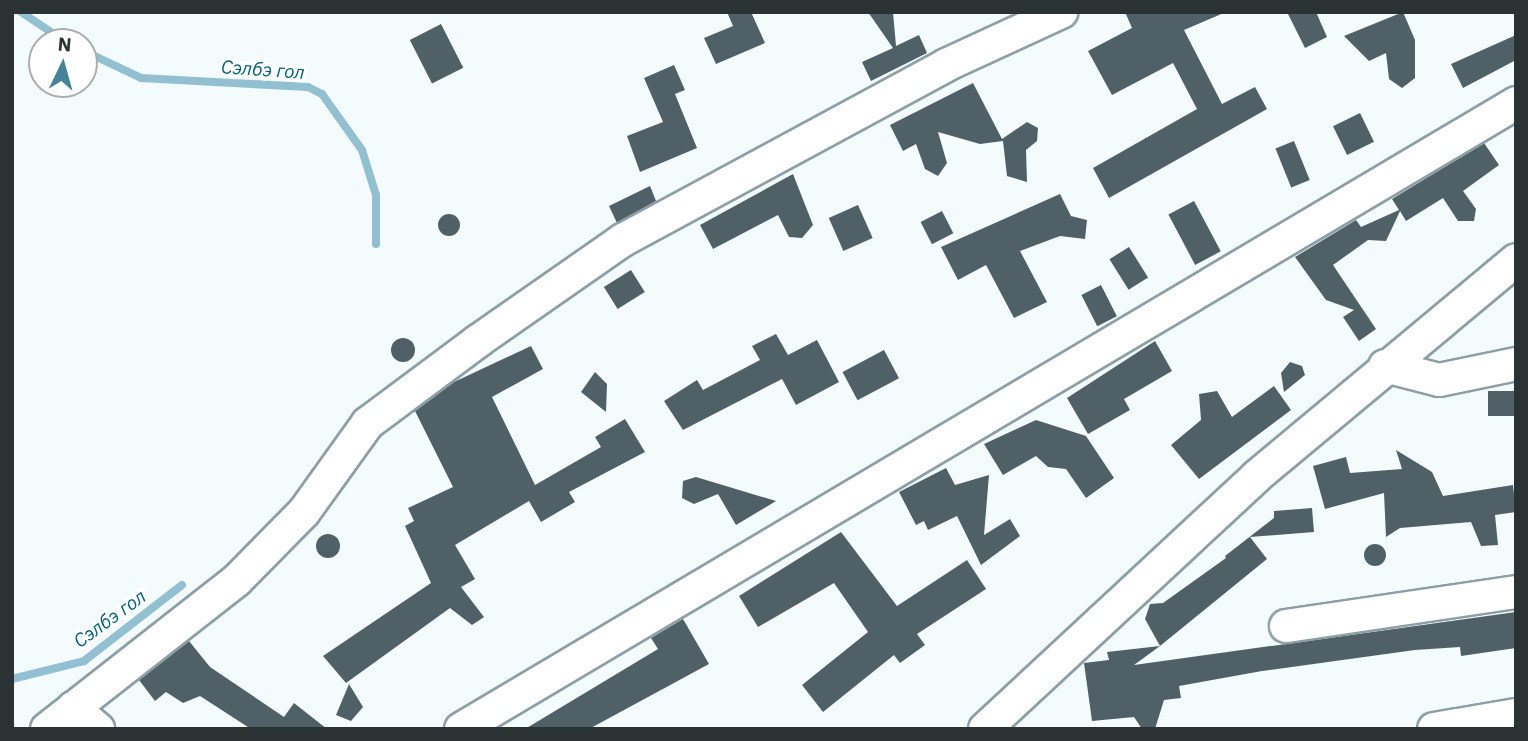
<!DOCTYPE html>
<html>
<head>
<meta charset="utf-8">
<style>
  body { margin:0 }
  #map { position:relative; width:1528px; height:741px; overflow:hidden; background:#f3fbfd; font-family:"IBM Plex Sans",sans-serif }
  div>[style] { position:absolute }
  .stream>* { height:8px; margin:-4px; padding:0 4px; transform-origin:4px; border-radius:4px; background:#93c0d0 }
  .building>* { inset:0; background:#4f6066; transform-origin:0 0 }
  .round { border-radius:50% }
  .roads { filter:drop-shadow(2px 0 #8d9fa5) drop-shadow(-2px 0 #8d9fa5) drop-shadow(0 2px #8d9fa5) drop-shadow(0 -2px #8d9fa5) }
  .minor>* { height:32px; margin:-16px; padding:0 16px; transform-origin:16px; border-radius:16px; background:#fff }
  span { translate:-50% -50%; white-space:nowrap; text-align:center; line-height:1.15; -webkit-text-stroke:7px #fff; paint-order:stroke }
  .water-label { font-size:19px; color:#015f75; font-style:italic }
  .frame { position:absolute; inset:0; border:14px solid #2a3234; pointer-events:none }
  .north { position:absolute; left:28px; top:28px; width:70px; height:70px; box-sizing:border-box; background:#fff; border:2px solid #aaadae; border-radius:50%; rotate:5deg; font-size:19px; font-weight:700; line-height:28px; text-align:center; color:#2a3234 }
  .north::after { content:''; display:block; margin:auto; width:24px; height:32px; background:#458498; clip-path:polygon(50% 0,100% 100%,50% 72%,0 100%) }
</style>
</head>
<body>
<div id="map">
  <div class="stream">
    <div style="left:21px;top:12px;width:54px;rotate:33.7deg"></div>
    <div style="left:84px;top:51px;width:63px;rotate:25.3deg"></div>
    <div style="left:141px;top:78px;width:167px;rotate:3.1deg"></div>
    <div style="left:308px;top:87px;width:16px;rotate:27deg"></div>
    <div style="left:322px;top:94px;width:69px;rotate:54.5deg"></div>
    <div style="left:362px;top:150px;width:47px;rotate:72.7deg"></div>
    <div style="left:376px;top:195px;width:49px;rotate:90deg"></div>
    <div style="left:12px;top:679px;width:74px;rotate:-14deg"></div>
    <div style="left:84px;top:661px;width:124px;rotate:-37.8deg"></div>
  </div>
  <div class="building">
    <div style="clip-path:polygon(727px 12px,751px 12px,765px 43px,716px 64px,704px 38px,733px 26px)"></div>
    <div style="clip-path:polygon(868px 12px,893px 12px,896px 46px,919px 35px,927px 53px,871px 81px,862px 62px,893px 48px)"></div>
    <div style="clip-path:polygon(1125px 12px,1226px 12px,1184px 30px,1222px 104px,1255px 87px,1267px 109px,1109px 198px,1093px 168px,1197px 109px,1173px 63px,1112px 95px,1088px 51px,1132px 28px)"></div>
    <div style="clip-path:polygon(1287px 12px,1316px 12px,1327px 37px,1305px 48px)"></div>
    <div style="clip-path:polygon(1403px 12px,1415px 40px,1415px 78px,1402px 88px,1389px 79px,1386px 53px,1369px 61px,1344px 36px)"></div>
    <div style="left:441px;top:24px;width:49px;height:35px;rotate:63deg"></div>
    <div style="clip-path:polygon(1516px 35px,1516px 60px,1463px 88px,1451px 64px)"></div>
    <div style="clip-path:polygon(674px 65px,685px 90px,675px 94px,697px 148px,640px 172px,627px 136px,663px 122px,644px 78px)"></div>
    <div style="clip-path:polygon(973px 83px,1002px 139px,1027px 122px,1038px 128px,1037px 141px,1026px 150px,1027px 182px,1007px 176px,1003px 141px,980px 144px,938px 132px,947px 163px,938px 176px,925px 169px,916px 144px,903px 151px,890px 125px)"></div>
    <div style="left:1360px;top:113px;width:32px;height:30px;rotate:64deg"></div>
    <div style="left:1294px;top:141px;width:42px;height:20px;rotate:68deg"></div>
    <div style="clip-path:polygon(1484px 143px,1499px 165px,1463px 191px,1476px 209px,1474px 221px,1458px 221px,1443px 198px,1406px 221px,1400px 211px,1386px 241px,1368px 240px,1333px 265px,1376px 329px,1359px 341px,1343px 317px,1354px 310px,1326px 300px,1295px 257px,1356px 220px,1361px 227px,1399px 210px,1392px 199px)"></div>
    <div style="clip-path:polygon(793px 174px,813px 225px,802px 238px,789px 237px,778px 215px,713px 249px,700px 225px)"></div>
    <div style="clip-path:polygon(650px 186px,656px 201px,617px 223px,609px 206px)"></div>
    <div style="clip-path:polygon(1060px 194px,1071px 216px,1087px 220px,1085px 239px,1060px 236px,1020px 251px,1047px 302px,1014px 318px,986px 265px,958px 280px,941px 247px)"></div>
    <div style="left:1194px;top:201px;width:57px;height:29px;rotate:62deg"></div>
    <div style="left:858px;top:205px;width:36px;height:32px;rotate:66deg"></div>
    <div style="left:942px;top:211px;width:25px;height:24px;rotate:63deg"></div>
    <div class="round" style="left:438px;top:214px;width:22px;height:22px"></div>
    <div style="left:1129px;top:247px;width:36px;height:23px;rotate:58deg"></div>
    <div style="left:631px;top:270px;width:26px;height:32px;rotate:58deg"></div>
    <div style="left:1101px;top:285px;width:35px;height:22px;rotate:63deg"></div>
    <div style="clip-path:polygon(776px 334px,788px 355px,817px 340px,839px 382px,796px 405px,782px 379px,683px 430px,664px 401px,697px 380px,703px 390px,760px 360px,752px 346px)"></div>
    <div class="round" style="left:391px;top:338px;width:24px;height:24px"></div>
    <div style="clip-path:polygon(1155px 341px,1172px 371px,1124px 399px,1130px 410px,1088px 434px,1067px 398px)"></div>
    <div style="clip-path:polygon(531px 346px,543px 369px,492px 397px,535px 485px,601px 447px,595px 437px,625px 419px,645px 452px,569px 492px,575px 502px,541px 522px,529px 501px,455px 545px,475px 579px,461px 587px,484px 617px,472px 625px,450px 608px,346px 683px,323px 656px,431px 583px,405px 526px,414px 521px,408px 508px,453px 487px,415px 411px,454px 382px)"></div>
    <div style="left:884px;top:350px;width:32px;height:47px;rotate:62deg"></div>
    <div style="clip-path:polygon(1290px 362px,1302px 366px,1305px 375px,1284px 392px,1281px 373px)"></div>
    <div style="clip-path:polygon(595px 372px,607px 384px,606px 412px,581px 392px)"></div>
    <div style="clip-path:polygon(1274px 386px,1291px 410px,1199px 479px,1171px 445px,1201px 420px,1199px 394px,1217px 391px,1232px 417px)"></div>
    <div style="left:1516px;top:391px;width:25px;height:28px;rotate:90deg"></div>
    <div style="clip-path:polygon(1036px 420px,1086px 436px,1114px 478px,1086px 498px,1066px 469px,1048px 467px,1036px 456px,1003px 475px,984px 444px)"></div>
    <div style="clip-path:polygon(1396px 450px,1432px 472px,1443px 496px,1513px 485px,1516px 512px,1495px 515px,1498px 545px,1481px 546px,1471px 522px,1400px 528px,1386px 537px,1384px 493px,1325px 509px,1313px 466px,1346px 457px,1350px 473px,1402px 469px)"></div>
    <div style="clip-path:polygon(946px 468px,955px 485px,989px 475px,984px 535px,1010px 519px,1020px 536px,981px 565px,957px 516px,928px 530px,924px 521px,916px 525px,899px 492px)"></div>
    <div style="clip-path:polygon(696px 477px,749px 493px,776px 501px,736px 525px,718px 494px,694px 504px,682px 498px,683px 481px)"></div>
    <div style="clip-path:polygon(1312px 508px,1314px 532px,1250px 537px,1267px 559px,1160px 646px,1145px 619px,1150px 604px,1163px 603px,1226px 558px,1225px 556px,1274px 518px,1274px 511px)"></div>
    <div style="clip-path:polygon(841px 532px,897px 606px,967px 560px,986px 589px,917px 634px,925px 645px,900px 663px,894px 655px,823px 712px,802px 685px,868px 632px,834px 583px,758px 627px,739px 596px)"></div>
    <div class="round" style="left:316px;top:534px;width:24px;height:24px"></div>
    <div class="round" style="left:1364px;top:544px;width:22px;height:22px"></div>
    <div style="clip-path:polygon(1516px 612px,1516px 648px,1461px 656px,1460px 647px,1415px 650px,1262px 671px,1179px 686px,1181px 698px,1164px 700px,1155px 729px,1142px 729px,1134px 717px,1092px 721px,1084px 663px,1109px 660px,1107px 652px,1160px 646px,1134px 665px)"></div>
    <div style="clip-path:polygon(683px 619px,709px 664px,589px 729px,525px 729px,658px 649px,651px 638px)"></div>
    <div style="clip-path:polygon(189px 641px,210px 667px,284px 717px,294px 703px,327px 729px,251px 729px,200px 696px,183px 703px,166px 692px,155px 701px,139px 680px)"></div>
    <div style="clip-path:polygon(349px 684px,363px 707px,351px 721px,336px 715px)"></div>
  </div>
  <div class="roads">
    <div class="minor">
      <div style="left:1385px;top:366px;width:56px;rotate:14.5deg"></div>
      <div style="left:1439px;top:380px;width:79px;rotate:-11.7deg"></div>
      <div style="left:1286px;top:626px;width:232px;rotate:-8.4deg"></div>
      <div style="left:73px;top:708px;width:33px;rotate:40deg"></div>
      <div style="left:47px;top:729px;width:241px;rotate:-38.1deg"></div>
      <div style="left:237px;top:580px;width:95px;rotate:-45.4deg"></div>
      <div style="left:304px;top:512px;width:110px;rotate:-54.3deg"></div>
      <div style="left:368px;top:423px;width:137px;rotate:-36.7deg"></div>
      <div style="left:478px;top:341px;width:177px;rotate:-34.9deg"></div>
      <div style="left:623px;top:240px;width:367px;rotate:-28.4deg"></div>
      <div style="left:946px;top:65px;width:127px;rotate:-24.7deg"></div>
      <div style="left:461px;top:729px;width:1227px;rotate:-30.68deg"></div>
      <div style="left:985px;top:729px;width:371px;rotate:-42.9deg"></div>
      <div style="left:1257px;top:476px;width:337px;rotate:-39.8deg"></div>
      <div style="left:1434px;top:729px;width:83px;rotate:-9.7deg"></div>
    </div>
  </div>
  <div class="water-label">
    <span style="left:263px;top:70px;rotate:4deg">Сэлбэ гол</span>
    <span style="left:110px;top:619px;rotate:-36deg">Сэлбэ гол</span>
  </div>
  <div class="frame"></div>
  <div class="north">N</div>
</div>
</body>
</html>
